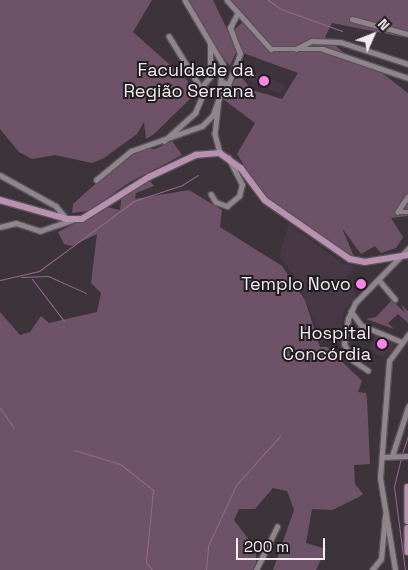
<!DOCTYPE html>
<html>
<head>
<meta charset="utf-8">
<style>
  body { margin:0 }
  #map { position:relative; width:408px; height:570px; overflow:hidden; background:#3d333b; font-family:"Space Grotesk",sans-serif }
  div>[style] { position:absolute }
  .built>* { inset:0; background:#483845; transform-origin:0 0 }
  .round { border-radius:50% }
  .green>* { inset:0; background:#6e5368 }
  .stream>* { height:1px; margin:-0.5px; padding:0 0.5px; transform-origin:0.5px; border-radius:0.5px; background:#96688c }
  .roads { filter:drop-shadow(1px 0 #5a5158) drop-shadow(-1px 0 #5a5158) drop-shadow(0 1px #5a5158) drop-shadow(0 -1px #5a5158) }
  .minor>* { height:4.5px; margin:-2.25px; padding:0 2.25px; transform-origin:2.25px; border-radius:2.25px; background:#90848d }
  .major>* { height:5.5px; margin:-2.75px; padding:0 2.75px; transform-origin:2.75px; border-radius:2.75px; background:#b991b0 }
  .dots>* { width:14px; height:14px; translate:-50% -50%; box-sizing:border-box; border:2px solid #211c20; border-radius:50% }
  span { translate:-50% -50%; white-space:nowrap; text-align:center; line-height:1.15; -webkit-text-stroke:4px #211c20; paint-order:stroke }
  .poi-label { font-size:18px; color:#f3ecf1 }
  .right { translate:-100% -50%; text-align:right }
  .north { position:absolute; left:348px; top:10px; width:50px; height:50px; -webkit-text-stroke:4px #211c20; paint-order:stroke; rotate:46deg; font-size:14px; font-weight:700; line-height:20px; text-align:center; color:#f3ecf1 }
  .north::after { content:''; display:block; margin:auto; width:18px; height:22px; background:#f3ecf1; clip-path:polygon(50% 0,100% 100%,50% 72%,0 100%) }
  .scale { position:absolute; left:236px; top:538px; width:89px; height:22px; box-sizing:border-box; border:2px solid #f3ecf1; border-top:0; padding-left:6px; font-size:15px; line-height:18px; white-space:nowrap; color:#f3ecf1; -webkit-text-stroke:4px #211c20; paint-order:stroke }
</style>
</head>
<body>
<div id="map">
  <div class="built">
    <div style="left:253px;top:71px;width:35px;height:10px;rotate:24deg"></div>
    <div style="clip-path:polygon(289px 224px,343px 264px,356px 266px,347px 276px,356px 296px,344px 310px,340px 332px,322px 342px,298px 281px,279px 256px)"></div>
    <div class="round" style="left:371px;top:334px;width:22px;height:22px"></div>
  </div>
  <div class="green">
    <div style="clip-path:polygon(0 0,152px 0,133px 32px,187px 80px,194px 95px,154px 134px,146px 139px,144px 122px,137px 134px,104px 158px,92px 163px,55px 155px,32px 159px,19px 152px,0 129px)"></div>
    <div style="clip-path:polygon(189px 0,213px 0,237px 50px,230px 66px,201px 28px)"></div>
    <div style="clip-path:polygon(228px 0,408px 0,408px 38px,332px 23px,325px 37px,354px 61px,377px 69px,408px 93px,408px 216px,391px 218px,403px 237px,396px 248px,381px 253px,375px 246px,361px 254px,342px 228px,355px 259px,352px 257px,269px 201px,259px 189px,237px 154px,255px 123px,223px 99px,234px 79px,242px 78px,252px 90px,282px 99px,298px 73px,243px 53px,234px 30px,243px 22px)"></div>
    <div style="clip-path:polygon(172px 141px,182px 155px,130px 182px,88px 211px,72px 213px,73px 204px,124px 158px,137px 149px,155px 149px)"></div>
    <div style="clip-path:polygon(147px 177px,154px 186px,136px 193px,135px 199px,189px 190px,222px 210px,220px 227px,282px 266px,305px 300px,320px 347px,327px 347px,362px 381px,358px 392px,366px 393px,367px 399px,370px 464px,354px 465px,355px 484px,363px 494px,359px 497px,332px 510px,312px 509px,306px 543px,326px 549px,316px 570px,273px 570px,294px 510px,287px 491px,273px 488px,255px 509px,239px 509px,234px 520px,256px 549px,256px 570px,0 570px,0 312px,20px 335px,30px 332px,41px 316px,49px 323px,97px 312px,101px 293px,91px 283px,97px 234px,72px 246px,64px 244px,58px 232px,106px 207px,120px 210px,122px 192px)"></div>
    <div style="clip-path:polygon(392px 300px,405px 313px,401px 304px,408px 311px,408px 323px,398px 314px,388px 323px,394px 329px,366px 319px,376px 317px)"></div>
  </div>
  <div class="stream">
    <div style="left:268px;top:0;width:16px;rotate:35deg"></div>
    <div style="left:281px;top:9px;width:65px;rotate:19.8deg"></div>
    <div style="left:21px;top:277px;width:27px;rotate:-2deg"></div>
    <div style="left:48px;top:276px;width:42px;rotate:24.1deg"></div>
    <div style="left:32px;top:279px;width:53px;rotate:52.7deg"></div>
    <div style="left:0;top:280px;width:40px;rotate:-13deg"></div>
    <div style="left:39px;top:271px;width:118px;rotate:-36.4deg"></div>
    <div style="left:134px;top:201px;width:51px;rotate:-18.4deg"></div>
    <div style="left:182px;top:185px;width:19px;rotate:-32deg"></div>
    <div style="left:0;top:408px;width:24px;rotate:55deg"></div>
    <div style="left:74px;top:450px;width:48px;rotate:16.9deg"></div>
    <div style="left:120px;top:464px;width:42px;rotate:38.2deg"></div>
    <div style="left:153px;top:490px;width:72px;rotate:95.6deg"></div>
    <div style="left:146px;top:562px;width:10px;rotate:53deg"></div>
    <div style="left:402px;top:454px;width:19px;rotate:-72deg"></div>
    <div style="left:401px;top:458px;width:30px;rotate:104deg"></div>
    <div style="left:394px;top:487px;width:84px;rotate:82.5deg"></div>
    <div style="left:206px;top:570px;width:24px;rotate:-85deg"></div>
    <div style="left:208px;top:546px;width:67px;rotate:-65.3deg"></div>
    <div style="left:236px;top:485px;width:66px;rotate:-48.1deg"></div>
  </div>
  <div class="roads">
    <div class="minor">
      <div style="left:185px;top:0;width:74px;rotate:59.3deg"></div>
      <div style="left:223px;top:64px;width:70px;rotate:96.5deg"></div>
      <div style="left:215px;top:134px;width:20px;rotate:75deg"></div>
      <div style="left:227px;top:0;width:66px;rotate:48.1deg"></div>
      <div style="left:271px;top:49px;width:52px"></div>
      <div style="left:323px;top:49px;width:90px;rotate:18.8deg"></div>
      <div style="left:352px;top:19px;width:58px;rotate:15deg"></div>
      <div style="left:169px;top:36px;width:61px;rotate:58.4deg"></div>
      <div style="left:201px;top:88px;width:14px;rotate:-51deg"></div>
      <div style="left:210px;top:77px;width:33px;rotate:-90deg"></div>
      <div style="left:296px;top:49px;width:18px;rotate:-27deg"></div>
      <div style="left:312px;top:41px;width:28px;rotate:2deg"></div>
      <div style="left:340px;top:42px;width:71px;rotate:17.9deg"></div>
      <div style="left:224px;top:95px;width:44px;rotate:-68.7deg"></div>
      <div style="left:240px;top:54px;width:28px;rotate:-111deg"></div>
      <div style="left:230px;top:28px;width:16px;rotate:-63deg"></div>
      <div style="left:164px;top:141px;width:42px;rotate:-42.1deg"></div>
      <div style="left:195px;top:113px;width:26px;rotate:-67deg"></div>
      <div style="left:0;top:175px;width:64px;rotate:29deg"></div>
      <div style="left:56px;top:206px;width:17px;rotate:50deg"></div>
      <div style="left:96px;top:180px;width:45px;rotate:-39.6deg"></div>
      <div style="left:131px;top:151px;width:75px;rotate:-19.4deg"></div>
      <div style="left:202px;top:126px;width:16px;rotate:-45deg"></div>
      <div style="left:213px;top:115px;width:34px;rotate:-71deg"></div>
      <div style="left:211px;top:194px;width:9px;rotate:58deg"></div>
      <div style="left:216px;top:202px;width:12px;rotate:20deg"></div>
      <div style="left:227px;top:206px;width:16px;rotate:-40deg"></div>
      <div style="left:239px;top:196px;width:11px;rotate:-75deg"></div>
      <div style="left:242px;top:185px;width:30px;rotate:-117deg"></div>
      <div style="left:408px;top:197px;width:18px;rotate:124deg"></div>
      <div style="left:398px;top:212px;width:10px"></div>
      <div style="left:0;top:227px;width:16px;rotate:-14deg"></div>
      <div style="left:16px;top:223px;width:25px;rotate:18deg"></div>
      <div style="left:40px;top:231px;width:37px;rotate:-19deg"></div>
      <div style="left:379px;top:280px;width:25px;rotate:50deg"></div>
      <div style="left:351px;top:311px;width:17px;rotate:54deg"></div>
      <div style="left:361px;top:325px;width:44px;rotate:22.5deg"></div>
      <div style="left:368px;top:371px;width:18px;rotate:-146deg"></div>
      <div style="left:353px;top:361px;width:19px;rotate:-118deg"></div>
      <div style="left:344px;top:344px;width:25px;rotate:-81deg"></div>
      <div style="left:348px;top:319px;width:17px;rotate:-66deg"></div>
      <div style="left:355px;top:303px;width:76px;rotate:-45.5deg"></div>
      <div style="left:392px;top:456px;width:52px;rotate:-71.9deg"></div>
      <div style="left:382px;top:457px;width:26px;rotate:-2deg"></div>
      <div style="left:256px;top:570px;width:48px;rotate:-64deg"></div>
      <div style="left:372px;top:570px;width:14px;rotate:-51deg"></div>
      <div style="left:381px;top:559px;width:43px;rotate:-84.7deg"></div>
      <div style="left:395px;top:570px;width:93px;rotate:-99.3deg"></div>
      <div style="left:380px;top:478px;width:117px;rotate:-85.6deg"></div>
      <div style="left:389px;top:361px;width:32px;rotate:-54deg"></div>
    </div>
    <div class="major">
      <div style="left:0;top:200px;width:70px;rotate:15.8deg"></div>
      <div style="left:67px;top:219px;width:15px"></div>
      <div style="left:82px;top:219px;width:79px;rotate:-32.1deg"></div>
      <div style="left:149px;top:177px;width:52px;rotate:-25.1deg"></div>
      <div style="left:196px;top:155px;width:24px;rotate:-5deg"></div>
      <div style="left:220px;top:153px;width:26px;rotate:36deg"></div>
      <div style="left:241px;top:168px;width:40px;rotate:53deg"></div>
      <div style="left:265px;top:200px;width:103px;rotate:34.8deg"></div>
      <div style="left:350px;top:259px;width:15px;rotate:11deg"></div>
      <div style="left:365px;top:262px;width:44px;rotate:-9.2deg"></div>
      <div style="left:408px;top:487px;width:34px;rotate:90deg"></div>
      <div style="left:408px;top:528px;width:24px;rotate:90deg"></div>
    </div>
  </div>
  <div class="dots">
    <div style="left:264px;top:81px;background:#fa87e7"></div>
    <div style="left:361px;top:284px;background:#fa87e7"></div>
    <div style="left:382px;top:344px;background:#fa87e7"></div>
  </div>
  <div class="poi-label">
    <span class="right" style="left:254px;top:81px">Faculdade da<br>Região Serrana</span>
    <span class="right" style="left:351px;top:284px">Templo Novo</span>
    <span class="right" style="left:371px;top:344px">Hospital<br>Concórdia</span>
  </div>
  <div class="north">N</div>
  <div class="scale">200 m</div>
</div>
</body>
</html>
